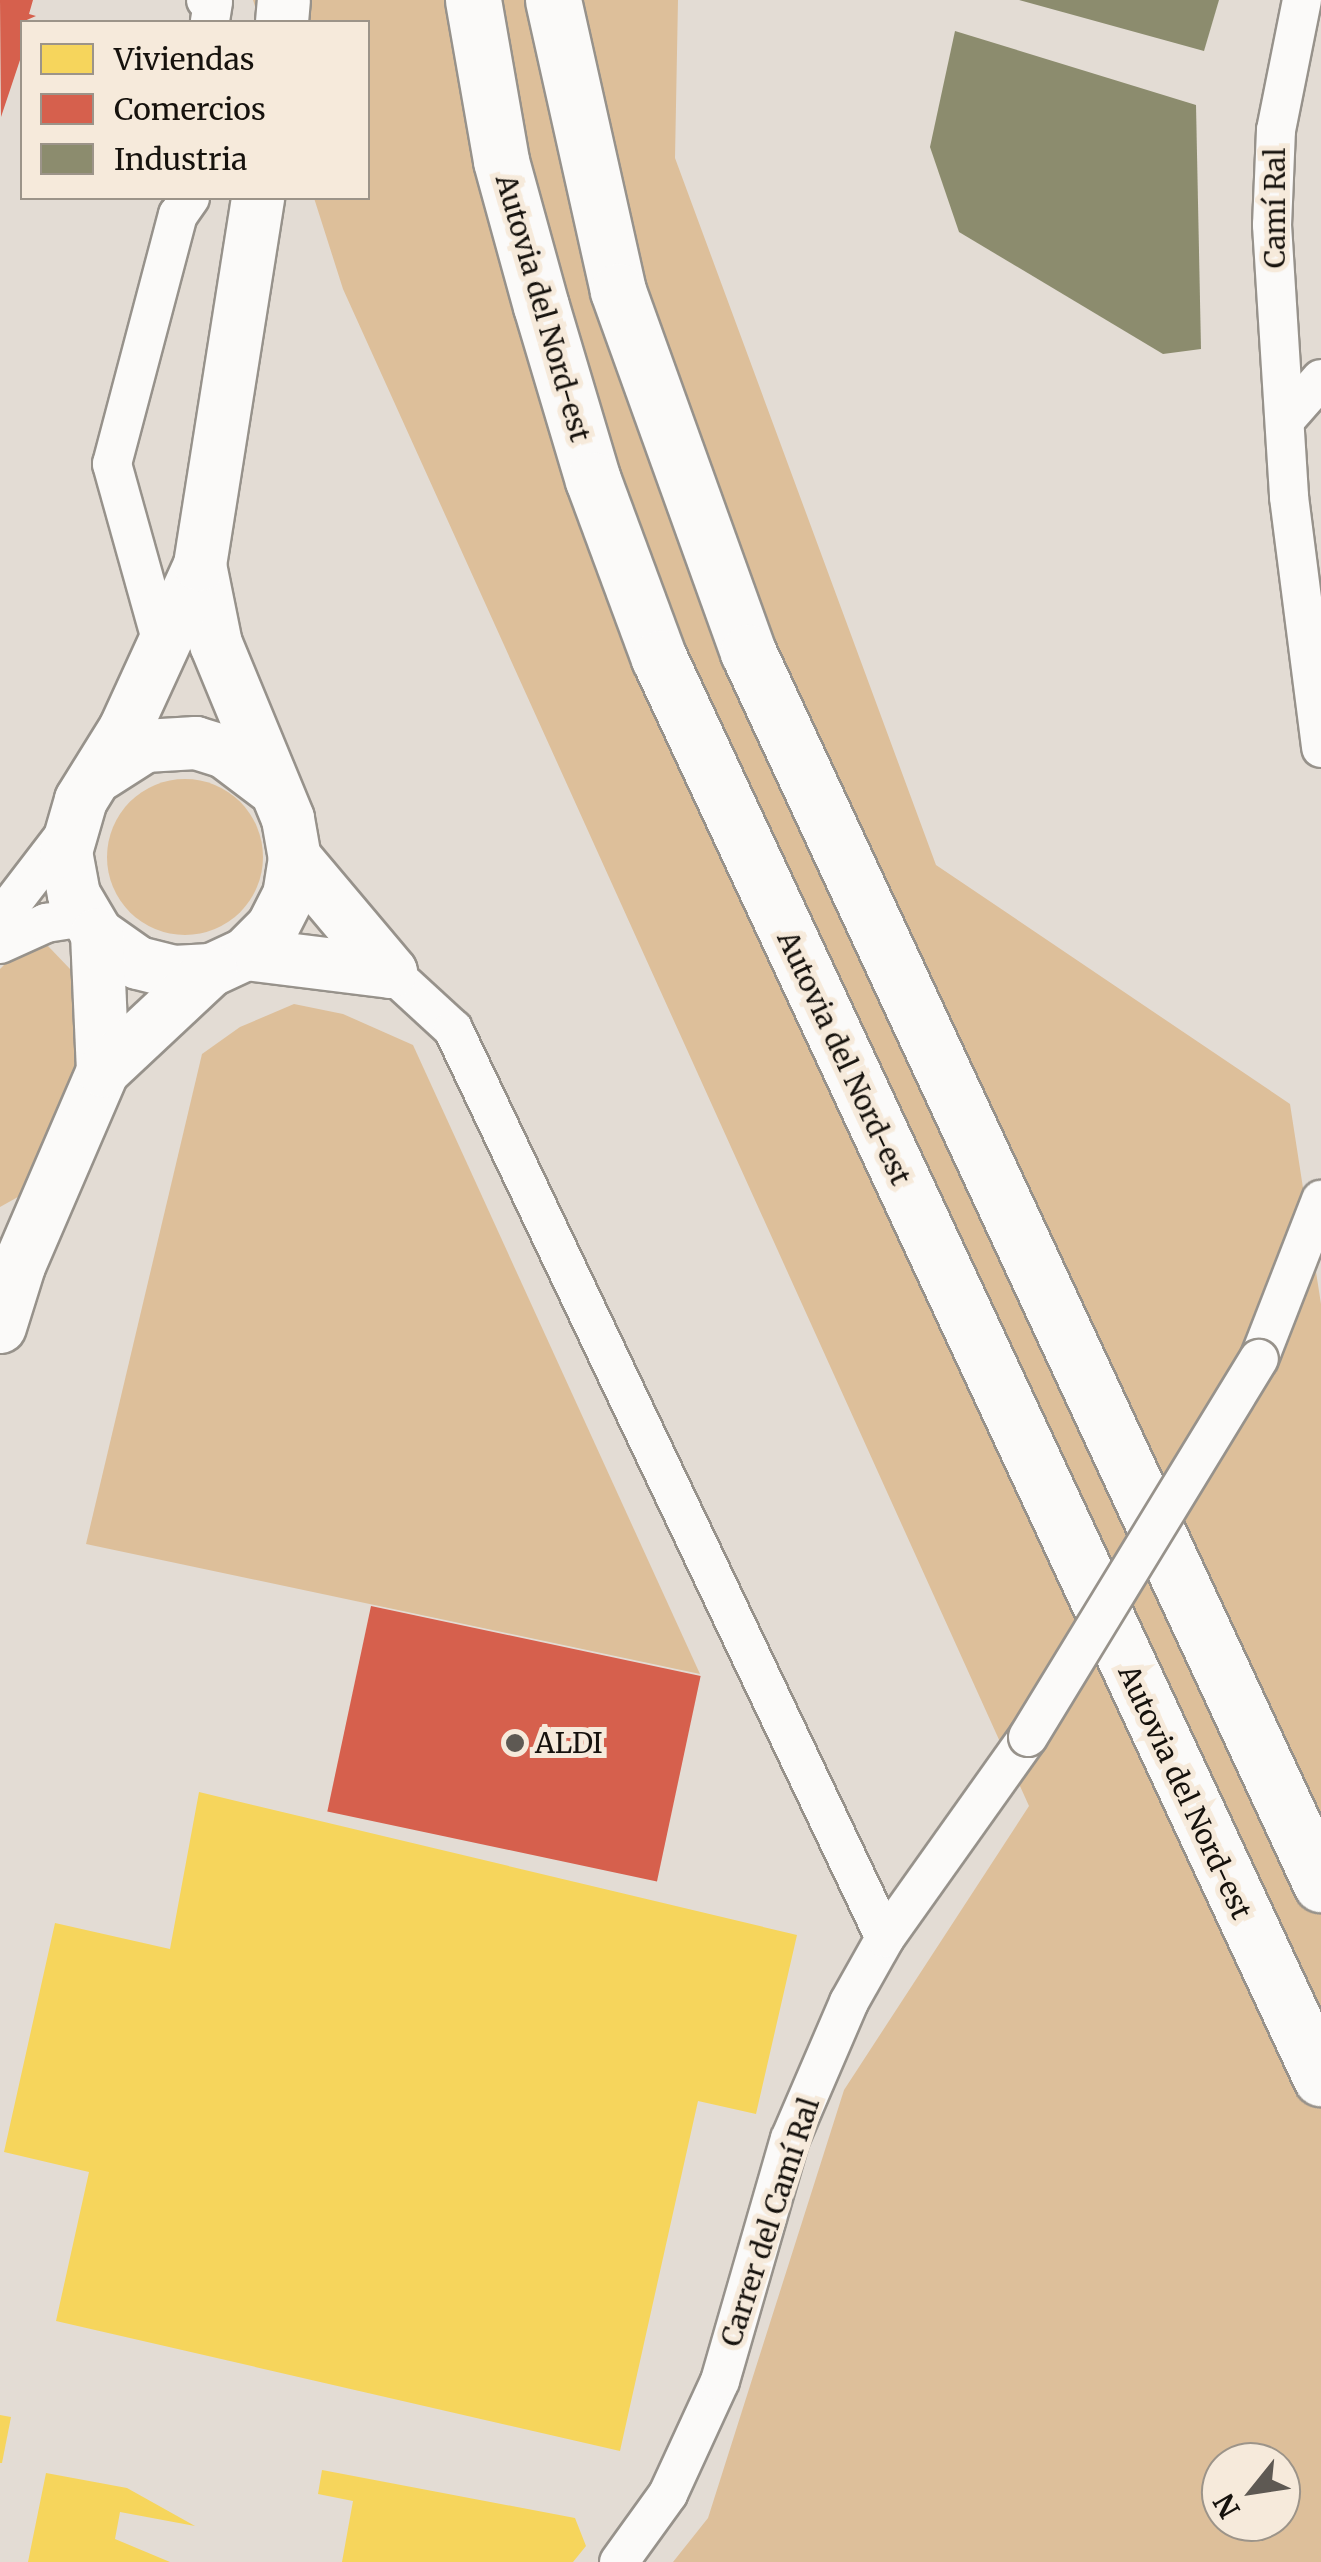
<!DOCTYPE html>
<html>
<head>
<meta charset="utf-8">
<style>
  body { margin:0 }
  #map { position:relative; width:1321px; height:2562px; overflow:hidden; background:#e3dcd4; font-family:Merriweather,serif }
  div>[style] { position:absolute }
  .green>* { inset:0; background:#ddbf9a }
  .round { border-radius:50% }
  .homes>* { inset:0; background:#f6d55c }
  .shops>* { inset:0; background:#d6604d; transform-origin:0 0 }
  .industry>* { inset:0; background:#8c8c6e }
  .roads { filter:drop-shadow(2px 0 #97928b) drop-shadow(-2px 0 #97928b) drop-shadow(0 2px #97928b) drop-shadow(0 -2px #97928b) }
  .street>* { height:38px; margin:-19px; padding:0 19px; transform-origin:19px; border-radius:19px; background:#fbfaf9 }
  .secondary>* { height:52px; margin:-26px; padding:0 26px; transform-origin:26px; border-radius:26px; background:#fbfaf9 }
  .highway>* { height:55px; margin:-27.5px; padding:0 27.5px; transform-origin:27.5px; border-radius:27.5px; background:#fbfaf9 }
  .bridges { filter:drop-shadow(2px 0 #97928b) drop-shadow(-2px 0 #97928b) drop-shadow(0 2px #97928b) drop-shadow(0 -2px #97928b) }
  .street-bridge>* { height:38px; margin:-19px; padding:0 19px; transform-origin:19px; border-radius:19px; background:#fbfaf9 }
  .dots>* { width:28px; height:28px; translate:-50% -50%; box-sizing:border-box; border:5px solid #f6eadb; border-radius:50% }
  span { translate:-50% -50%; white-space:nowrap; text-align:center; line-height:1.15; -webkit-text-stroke:10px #f6eadb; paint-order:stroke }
  .street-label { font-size:28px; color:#16120d }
  .poi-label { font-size:28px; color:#16120d }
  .left { translate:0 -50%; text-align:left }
  .legend { position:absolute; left:20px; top:20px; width:350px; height:180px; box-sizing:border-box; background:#f6eadb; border:2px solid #9c9489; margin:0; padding:12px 18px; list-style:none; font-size:30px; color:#16120d }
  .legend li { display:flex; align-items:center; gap:20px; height:50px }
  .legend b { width:50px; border:2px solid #9c9489 }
  .north { position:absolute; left:1201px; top:2442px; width:100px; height:100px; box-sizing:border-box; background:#f6eadb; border:2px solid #9c9489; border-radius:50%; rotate:240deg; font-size:28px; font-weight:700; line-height:40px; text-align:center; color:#16120d }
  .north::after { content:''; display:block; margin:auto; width:35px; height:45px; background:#5e5953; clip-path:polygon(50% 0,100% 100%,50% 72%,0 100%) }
</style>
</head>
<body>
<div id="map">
  <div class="green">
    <div style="clip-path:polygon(evenodd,253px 0,678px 0,675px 158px,936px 865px,1290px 1104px,1321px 1304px,1321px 2562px,673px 2562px,708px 2518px,844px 2090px,1029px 1806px,343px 289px,314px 198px,368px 198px,368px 22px,260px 22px,253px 0,1221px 2462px,1281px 2462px,1281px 2522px,1221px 2522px,1221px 2462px)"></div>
    <div class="round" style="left:107px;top:779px;width:156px;height:156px"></div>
    <div style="clip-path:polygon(25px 944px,48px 946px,71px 970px,84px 1022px,72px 1079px,25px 1193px,0 1207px,0 969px)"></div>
    <div style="clip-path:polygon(294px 1004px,343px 1014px,413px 1045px,700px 1674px,86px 1544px,202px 1054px,240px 1027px)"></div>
  </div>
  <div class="homes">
    <div style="clip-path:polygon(199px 1792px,797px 1935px,756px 2114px,698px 2101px,620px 2451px,56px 2321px,89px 2172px,4px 2152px,55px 1923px,170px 1949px)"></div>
    <div style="clip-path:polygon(0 2415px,11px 2417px,2px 2463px,0 2463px)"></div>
    <div style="clip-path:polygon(322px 2470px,575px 2518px,586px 2546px,573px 2562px,342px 2562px,353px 2501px,318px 2494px)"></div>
    <div style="clip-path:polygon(46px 2473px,127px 2488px,195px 2526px,120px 2512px,115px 2539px,170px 2562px,28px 2562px)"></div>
  </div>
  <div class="shops">
    <div style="clip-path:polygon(0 0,33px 0,29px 14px,36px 16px,22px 22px,22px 54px,1px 117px)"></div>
    <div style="left:371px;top:1606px;width:337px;height:210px;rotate:12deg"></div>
  </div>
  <div class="industry">
    <div style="clip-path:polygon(1019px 0,1219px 0,1204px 51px)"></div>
    <div style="clip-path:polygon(955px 31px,1196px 105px,1201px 349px,1163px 354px,959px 232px,930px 147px)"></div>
  </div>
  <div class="roads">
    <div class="street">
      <div style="left:206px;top:0;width:7px;rotate:16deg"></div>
      <div style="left:213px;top:2px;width:20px;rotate:99deg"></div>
      <div style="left:1302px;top:0;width:133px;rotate:101.3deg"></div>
      <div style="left:1276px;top:130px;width:95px;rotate:92.4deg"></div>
      <div style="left:1272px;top:225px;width:273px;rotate:86.4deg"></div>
      <div style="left:1289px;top:497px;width:253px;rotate:82.7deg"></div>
      <div style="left:1286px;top:419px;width:53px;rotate:-48.8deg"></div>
      <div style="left:162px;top:643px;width:186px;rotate:-105.6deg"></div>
      <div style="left:112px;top:464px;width:258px;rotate:-75.2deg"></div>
      <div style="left:178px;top:215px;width:21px;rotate:-55deg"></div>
      <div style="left:0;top:919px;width:113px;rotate:-52.5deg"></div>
      <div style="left:0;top:944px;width:51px;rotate:-24.5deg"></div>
      <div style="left:46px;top:923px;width:37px;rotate:-9deg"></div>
      <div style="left:391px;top:972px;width:84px;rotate:42.6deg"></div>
      <div style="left:453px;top:1029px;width:1006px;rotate:64.58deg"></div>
      <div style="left:1259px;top:1359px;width:171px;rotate:-68.7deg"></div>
      <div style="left:619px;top:2562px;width:84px;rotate:-54.2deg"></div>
      <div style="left:668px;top:2494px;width:124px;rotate:-65.3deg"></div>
      <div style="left:720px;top:2381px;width:252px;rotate:-73.9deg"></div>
      <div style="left:790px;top:2139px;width:149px;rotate:-66.7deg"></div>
      <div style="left:849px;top:2002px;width:73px;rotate:-60.6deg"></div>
      <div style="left:885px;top:1938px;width:247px;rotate:-54.6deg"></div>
    </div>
    <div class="secondary">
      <div style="left:282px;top:22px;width:22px;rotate:-85deg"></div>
      <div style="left:200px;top:565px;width:81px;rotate:78.6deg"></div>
      <div style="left:216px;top:644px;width:189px;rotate:67.6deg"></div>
      <div style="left:288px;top:819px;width:40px;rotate:80deg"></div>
      <div style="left:295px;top:858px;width:37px;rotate:99deg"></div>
      <div style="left:289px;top:895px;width:37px;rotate:117deg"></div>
      <div style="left:272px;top:928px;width:37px;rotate:135deg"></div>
      <div style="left:246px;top:954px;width:38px;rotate:155deg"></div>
      <div style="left:211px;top:970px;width:37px;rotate:177deg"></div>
      <div style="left:174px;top:972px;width:37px;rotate:-166deg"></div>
      <div style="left:138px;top:963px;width:50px;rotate:-144.7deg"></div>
      <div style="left:97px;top:934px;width:45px;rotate:-120.5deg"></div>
      <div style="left:74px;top:895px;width:44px;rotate:-100.5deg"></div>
      <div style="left:66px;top:852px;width:54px;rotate:-73.9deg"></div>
      <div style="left:81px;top:800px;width:84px;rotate:-58.2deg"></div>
      <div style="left:125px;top:729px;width:180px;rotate:-65.4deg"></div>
      <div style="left:200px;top:565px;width:372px;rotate:-81deg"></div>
      <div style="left:101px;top:774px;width:52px;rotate:-32.5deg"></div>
      <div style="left:145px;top:746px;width:51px;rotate:-3.4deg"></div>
      <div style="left:196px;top:743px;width:30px;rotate:17deg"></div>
      <div style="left:225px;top:752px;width:56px;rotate:37.1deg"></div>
      <div style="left:295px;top:858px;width:149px;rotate:49.9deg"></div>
      <div style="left:97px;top:934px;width:137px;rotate:87.5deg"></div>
      <div style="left:246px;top:954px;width:146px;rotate:7.1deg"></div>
      <div style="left:0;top:1327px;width:64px;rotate:-72.7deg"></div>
      <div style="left:19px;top:1266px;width:212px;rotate:-66.7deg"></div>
      <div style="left:103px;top:1071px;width:148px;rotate:-43.1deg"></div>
    </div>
    <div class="highway">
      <div style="left:473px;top:0;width:163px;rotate:80.1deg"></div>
      <div style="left:501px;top:161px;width:150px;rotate:74.6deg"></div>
      <div style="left:541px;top:306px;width:182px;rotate:73.4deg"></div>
      <div style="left:593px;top:480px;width:190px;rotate:69.7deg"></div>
      <div style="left:659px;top:658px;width:1567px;rotate:65.01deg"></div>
      <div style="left:553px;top:0;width:298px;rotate:77.4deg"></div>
      <div style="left:618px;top:291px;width:384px;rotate:70.2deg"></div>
      <div style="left:748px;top:652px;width:1359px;rotate:65.06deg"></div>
    </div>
  </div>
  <div class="bridges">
    <div class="street-bridge">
      <div style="left:1028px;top:1737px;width:443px;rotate:-58.6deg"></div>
    </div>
  </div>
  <div class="dots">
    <div style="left:515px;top:1743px;background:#5e5953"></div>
  </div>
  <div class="street-label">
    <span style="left:1275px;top:208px;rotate:-90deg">Camí Ral</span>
    <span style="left:543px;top:308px;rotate:74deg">Autovia del Nord-est</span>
    <span style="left:844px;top:1058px;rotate:65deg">Autovia del Nord-est</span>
    <span style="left:1185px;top:1792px;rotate:65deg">Autovia del Nord-est</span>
    <span style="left:770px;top:2222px;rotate:-72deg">Carrer del Camí Ral</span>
  </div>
  <div class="poi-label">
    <span class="left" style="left:535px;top:1743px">ALDI</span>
  </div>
  <ul class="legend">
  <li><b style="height:28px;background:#f6d55c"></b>Viviendas</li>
  <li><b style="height:28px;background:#d6604d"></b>Comercios</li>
  <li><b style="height:28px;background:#8c8c6e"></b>Industria</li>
  </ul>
  <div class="north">N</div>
</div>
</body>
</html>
